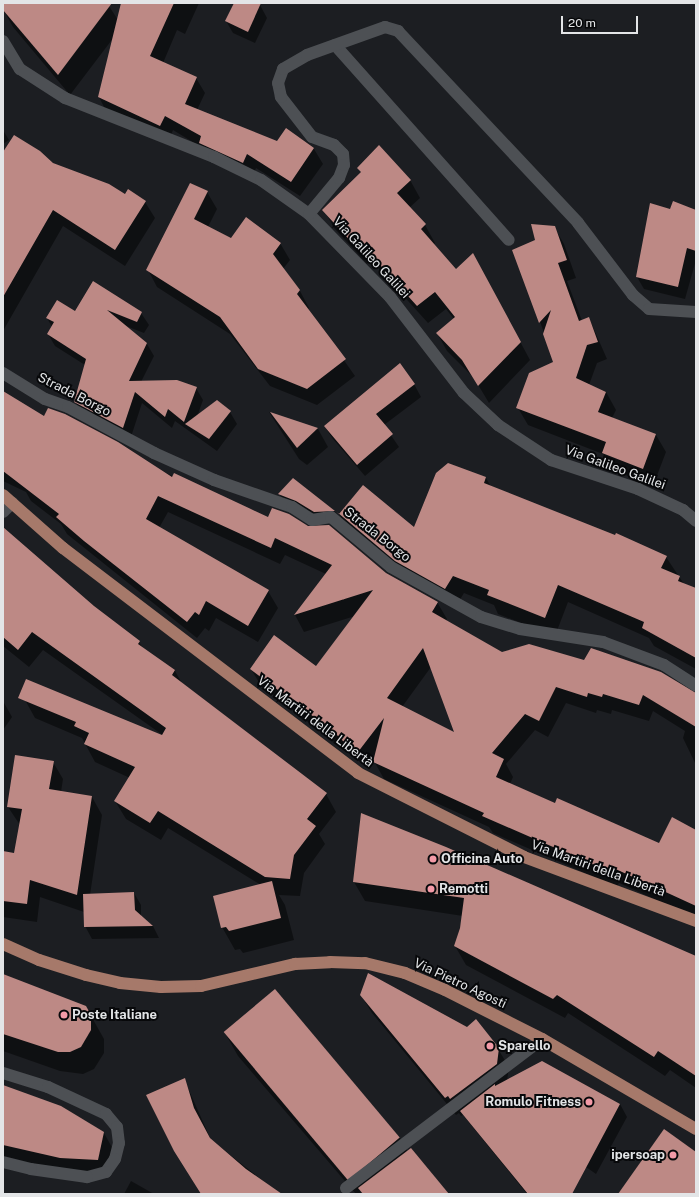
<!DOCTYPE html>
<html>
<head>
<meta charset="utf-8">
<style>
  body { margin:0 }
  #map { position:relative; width:699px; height:1197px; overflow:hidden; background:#1c1e22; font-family:"Public Sans",sans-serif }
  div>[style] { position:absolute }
  .shadow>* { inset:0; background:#0007 }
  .building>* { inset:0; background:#bd8985; transform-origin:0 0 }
  .minor>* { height:12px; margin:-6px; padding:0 6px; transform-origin:6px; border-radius:6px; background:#4d5054 }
  .major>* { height:12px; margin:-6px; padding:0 6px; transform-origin:6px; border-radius:6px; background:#a6796a }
  .dots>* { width:11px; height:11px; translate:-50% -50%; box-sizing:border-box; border:2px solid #07080a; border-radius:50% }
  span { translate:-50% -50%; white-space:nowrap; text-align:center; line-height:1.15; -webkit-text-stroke:4px #07080a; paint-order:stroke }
  .street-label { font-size:13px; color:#e3e5e7 }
  .poi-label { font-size:13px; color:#e3e5e7; font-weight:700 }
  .left { translate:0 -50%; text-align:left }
  .right { translate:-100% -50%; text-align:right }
  .frame { position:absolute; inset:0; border:4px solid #e3e5e7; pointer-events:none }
  .scale { position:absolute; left:561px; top:16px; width:77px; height:18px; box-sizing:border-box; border:2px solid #e3e5e7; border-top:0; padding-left:5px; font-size:12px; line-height:14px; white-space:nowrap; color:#e3e5e7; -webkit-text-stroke:3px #07080a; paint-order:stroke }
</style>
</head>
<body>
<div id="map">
  <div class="shadow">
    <div style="clip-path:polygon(6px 3px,107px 3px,118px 20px,143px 3px,199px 3px,185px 34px,177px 30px,163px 63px,196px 78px,205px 93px,197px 110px,277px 142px,286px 129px,314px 149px,323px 164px,300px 196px,256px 168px,252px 178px,173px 130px,169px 140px,107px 113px,99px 97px,114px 37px,70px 95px,13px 27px,3px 9px)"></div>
    <div style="clip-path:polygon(235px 3px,255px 3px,260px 5px,267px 18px,255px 43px,233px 33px,226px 21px)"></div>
    <div style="clip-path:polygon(3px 130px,9px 140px,3px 144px)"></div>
    <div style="clip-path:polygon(3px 154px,52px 164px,145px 202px,155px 218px,125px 266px,63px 226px,3px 331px)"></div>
    <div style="clip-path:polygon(410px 180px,420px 198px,409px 208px,425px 225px,435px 243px,433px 245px,456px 270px,483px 273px,530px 360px,489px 403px,474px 378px,447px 351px,437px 333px,454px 319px,446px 309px,428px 323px,371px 260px,367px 264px,334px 228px,324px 210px)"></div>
    <div style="clip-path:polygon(207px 192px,217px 209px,208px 227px,232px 239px,280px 243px,290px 260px,283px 269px,300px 291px,309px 308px,308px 309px,355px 376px,317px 405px,270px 386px,230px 334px,157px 287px,148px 270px)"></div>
    <div style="clip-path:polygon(671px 210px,696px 210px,696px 260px,685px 299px,644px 289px,637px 277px)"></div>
    <div style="clip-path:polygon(554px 227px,564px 244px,576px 278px,567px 281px,582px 321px,589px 318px,607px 359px,597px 363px,589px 385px,606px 392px,616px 410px,612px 418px,656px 435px,666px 452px,653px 486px,613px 470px,603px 454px,528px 425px,518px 408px,555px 363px,514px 250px,536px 241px)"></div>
    <div style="clip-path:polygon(93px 283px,141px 313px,149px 325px,144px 333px,126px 326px,147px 344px,154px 356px,141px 382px,196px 388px,203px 400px,197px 417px,230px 412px,237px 424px,217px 451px,175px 421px,172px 428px,142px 403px,130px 440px,82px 414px,75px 401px,85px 365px,55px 346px,48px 334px,52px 327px,47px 318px,75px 312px)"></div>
    <div style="clip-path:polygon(414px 384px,421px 397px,384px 425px,399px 447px,365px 476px,333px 439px,325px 427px)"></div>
    <div style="clip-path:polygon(evenodd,3px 393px,44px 417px,386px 574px,437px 602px,447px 619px,446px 621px,502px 653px,696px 693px,696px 765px,683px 738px,685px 731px,653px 711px,649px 721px,612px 710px,611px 714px,597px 710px,596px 713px,566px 703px,548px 737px,535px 730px,506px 764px,513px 777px,510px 784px,696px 863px,696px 918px,619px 883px,617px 887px,493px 833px,489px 827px,384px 779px,374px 761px,368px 768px,261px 686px,251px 669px,316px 667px,355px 616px,304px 632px,295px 615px,326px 574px,285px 555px,280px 564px,168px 512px,159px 528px,268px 591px,278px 608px,258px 642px,216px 618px,209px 631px,205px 628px,197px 638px,67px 534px,61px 524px,31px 501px,26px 492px,3px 481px,3px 393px,431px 667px,456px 734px,402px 707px,431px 667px)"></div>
    <div style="clip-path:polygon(269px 412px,318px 429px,328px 447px,307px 465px,299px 459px)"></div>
    <div style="clip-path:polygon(448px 464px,486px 478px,491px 487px,666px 557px,684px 584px,696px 589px,696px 669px,654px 646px,649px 638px,568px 602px,555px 636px,498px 614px,494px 605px,464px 593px,456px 606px,349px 531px,339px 514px,363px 486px,414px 529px)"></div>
    <div style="clip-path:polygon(294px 480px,335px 512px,338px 517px,318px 518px,283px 500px,280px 494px)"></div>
    <div style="clip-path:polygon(3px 537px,139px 642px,144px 650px,175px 671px,183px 685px,326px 794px,336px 812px,319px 834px,325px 844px,304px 873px,300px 896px,279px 895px,285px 905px,294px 940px,243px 953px,240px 949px,235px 950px,222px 927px,261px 885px,168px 828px,161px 840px,126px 819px,115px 801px,130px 778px,95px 762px,82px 738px,35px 718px,25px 700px,164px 736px,43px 650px,29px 667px,3px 646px)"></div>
    <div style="clip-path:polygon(3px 701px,12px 717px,3px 730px)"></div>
    <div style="clip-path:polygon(53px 762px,63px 779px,61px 792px,92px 797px,102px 815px,90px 895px,134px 893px,141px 905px,141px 917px,153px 926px,159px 938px,92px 939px,85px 926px,84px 912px,40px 897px,37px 922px,3px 917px,3px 854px,14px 860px,20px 825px,8px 807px)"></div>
    <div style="clip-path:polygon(362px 815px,696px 957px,696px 1088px,670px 1070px,665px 1076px,568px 1013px,565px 1018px,466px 965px,455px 946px,463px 916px,365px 901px,354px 882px)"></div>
    <div style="clip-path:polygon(3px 975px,86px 1007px,104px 1039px,104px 1053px,94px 1069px,83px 1074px,60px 1071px,3px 1051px)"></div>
    <div style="clip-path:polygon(361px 995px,498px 1049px,509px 1067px,507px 1081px,620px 1104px,627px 1117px,596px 1174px,563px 1151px,568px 1194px,527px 1194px,463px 1115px,461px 1116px,459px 1113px,456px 1115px,372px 1013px)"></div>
    <div style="clip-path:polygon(225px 1033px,400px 1138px,408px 1152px,448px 1194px,356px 1194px,238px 1056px)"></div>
    <div style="clip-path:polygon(184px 1079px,211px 1140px,280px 1194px,201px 1194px,175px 1151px)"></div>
    <div style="clip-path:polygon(3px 1086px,104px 1133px,114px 1151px,108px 1178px,38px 1169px,3px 1159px)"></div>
    <div style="clip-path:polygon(131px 1181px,154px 1194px,124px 1194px)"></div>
  </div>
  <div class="building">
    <div style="clip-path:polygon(3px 3px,112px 3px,58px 75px,3px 10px)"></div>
    <div style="clip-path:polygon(121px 3px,174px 3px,150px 56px,197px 77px,185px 104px,277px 141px,286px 128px,314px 148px,291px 182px,247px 154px,243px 163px,199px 143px,201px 136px,165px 116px,160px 126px,98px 97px)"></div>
    <div style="clip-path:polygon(234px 3px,261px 3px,248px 32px,225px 21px)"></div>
    <div style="clip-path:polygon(14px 135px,40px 151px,53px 163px,109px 184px,125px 194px,128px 189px,146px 201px,115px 250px,53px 210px,3px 297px,3px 152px)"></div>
    <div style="clip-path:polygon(379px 145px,411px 180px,397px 193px,426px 224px,421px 229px,456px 269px,473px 253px,521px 342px,478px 386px,462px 360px,436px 333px,455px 317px,435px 292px,417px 306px,360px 243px,356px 247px,322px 210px,361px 172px,357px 168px)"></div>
    <div style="clip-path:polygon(190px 183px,208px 191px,194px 219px,231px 238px,246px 217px,281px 243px,273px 254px,300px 290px,297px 294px,346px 359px,307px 389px,258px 369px,220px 317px,146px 270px)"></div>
    <div style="clip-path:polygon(673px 201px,696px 210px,696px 251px,687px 248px,678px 287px,636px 277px,650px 203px,670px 209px)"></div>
    <div style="clip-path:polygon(531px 224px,555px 226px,567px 260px,558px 263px,579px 321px,589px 317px,598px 342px,587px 345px,576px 378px,606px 392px,598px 412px,656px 434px,643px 469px,602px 453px,606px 442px,516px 408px,529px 373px,553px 362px,543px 334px,551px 310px,539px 323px,512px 250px,535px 240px)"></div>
    <div style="clip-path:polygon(93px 281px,142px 312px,137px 322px,107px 310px,147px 343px,129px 381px,177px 380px,197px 387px,184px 422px,168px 409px,165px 417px,135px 392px,123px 428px,74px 402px,86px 359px,47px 334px,54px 322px,46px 318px,57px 300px,75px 311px)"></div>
    <div style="clip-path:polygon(400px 363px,415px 384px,376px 414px,393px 434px,357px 465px,324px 426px)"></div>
    <div style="clip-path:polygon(evenodd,3px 391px,44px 416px,48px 408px,65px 414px,118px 442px,172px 477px,174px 473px,268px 517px,272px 508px,289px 514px,308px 526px,329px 525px,386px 573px,438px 602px,432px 612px,502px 652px,529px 644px,584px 660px,591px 648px,661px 672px,696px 693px,696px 727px,643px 695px,639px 705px,603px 694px,602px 697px,588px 693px,587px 697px,556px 687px,539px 721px,525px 714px,492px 753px,504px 759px,496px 777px,555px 803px,557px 798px,659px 843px,672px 817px,696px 830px,696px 906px,609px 866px,608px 871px,482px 816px,484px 813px,373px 762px,384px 718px,358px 752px,346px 744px,334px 732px,250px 669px,274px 635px,316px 666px,373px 590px,294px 615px,332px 565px,275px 538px,271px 548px,158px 496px,146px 519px,269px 590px,248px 626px,206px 601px,199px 615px,195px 612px,187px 622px,84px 541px,56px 517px,59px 514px,3px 471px,3px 391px,423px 648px,454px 732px,387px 698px,423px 648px)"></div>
    <div style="clip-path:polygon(217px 400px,231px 411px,209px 439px,185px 424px)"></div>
    <div style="clip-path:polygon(270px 412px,318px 428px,297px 448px)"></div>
    <div style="clip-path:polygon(448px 463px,486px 477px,484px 483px,615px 535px,616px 533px,667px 556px,661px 568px,680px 576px,678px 581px,696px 588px,696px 658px,642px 628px,644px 622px,558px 585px,545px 618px,487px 595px,489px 590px,453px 576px,445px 589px,395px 561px,337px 512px,339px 514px,363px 485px,414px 527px,436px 473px)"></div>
    <div style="clip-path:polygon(293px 478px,335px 511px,314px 512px,296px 501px,278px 494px)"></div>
    <div style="clip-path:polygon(3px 527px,94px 606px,140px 641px,138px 644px,175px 670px,172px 675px,327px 793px,307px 819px,316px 826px,294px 855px,290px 879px,265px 877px,158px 811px,150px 823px,114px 801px,135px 767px,84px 744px,89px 733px,74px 726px,76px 722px,18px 698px,26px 679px,162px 735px,166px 728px,32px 632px,18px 650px,3px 637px)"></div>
    <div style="clip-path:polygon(15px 755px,54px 761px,49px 789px,92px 796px,77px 895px,30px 880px,27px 904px,3px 901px,3px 851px,14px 853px,22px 809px,7px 807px)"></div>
    <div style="clip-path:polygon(361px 813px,446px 847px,696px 956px,696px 1076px,658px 1051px,654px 1057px,557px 995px,553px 999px,454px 946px,460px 928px,464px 898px,353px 882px)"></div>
    <div style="clip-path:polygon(272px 881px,281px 918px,229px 931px,226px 927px,221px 928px,213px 896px)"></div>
    <div style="clip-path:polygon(134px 892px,135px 910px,153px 926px,84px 927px,83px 894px)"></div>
    <div style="clip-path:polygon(368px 973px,467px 1027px,476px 1019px,499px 1048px,497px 1064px,450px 1099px,448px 1096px,445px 1098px,360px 995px)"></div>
    <div style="clip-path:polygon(3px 974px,86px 1006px,91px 1015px,91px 1030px,81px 1047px,70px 1052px,58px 1052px,3px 1034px)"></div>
    <div style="left:275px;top:989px;width:194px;height:67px;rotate:50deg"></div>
    <div style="clip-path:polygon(542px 1061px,620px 1104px,572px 1194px,528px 1194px,460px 1111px,495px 1084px,495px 1086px)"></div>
    <div style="clip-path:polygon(185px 1078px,194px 1108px,210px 1138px,246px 1169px,282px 1194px,201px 1194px,174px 1151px,146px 1095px)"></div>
    <div style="clip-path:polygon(3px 1085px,61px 1106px,104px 1132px,98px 1160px,60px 1158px,3px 1145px)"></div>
    <div style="clip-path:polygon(664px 1129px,696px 1152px,696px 1194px,618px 1194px)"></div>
    <div style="clip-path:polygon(411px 1148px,449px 1194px,363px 1194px,358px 1188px)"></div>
  </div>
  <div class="minor">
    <div style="left:3px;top:41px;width:33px;rotate:59deg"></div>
    <div style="left:20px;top:69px;width:54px;rotate:32.8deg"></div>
    <div style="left:65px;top:98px;width:160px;rotate:21.6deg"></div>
    <div style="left:214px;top:157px;width:52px;rotate:26.1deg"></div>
    <div style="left:261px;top:180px;width:59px;rotate:35.3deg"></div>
    <div style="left:309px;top:214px;width:116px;rotate:45.7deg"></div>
    <div style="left:390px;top:297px;width:121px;rotate:52.4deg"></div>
    <div style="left:464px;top:393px;width:47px;rotate:43.3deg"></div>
    <div style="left:498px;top:425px;width:64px;rotate:33.4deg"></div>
    <div style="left:551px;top:460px;width:92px;rotate:18.4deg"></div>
    <div style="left:638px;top:489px;width:50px;rotate:25deg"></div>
    <div style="left:683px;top:510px;width:17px;rotate:40deg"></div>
    <div style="left:335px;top:45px;width:261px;rotate:48.3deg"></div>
    <div style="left:309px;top:214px;width:47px;rotate:-50.2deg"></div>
    <div style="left:339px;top:178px;width:14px;rotate:-69deg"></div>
    <div style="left:344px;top:165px;width:11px;rotate:-95deg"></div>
    <div style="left:343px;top:154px;width:13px;rotate:-135deg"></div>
    <div style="left:334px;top:145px;width:23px;rotate:-160deg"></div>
    <div style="left:312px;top:137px;width:51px;rotate:-127.8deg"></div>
    <div style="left:281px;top:97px;width:14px;rotate:-102deg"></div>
    <div style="left:278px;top:83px;width:15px;rotate:-70deg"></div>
    <div style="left:283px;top:69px;width:28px;rotate:-30deg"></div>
    <div style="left:307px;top:55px;width:83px;rotate:-19.7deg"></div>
    <div style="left:385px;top:27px;width:14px;rotate:17deg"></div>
    <div style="left:398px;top:31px;width:263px;rotate:46.8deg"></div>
    <div style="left:578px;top:223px;width:91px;rotate:52.6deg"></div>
    <div style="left:633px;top:295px;width:21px;rotate:41deg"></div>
    <div style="left:649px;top:309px;width:47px;rotate:3.7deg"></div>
    <div style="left:3px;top:373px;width:49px;rotate:31.8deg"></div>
    <div style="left:45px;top:399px;width:24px;rotate:19deg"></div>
    <div style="left:68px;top:407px;width:98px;rotate:28.1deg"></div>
    <div style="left:154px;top:453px;width:66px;rotate:24.2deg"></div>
    <div style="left:214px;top:480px;width:83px;rotate:19.1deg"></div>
    <div style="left:292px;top:507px;width:24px;rotate:33deg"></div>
    <div style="left:312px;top:520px;width:19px;rotate:-9deg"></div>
    <div style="left:331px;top:517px;width:78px;rotate:39.8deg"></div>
    <div style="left:391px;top:567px;width:103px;rotate:29.1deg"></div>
    <div style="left:481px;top:617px;width:41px;rotate:17.1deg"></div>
    <div style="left:520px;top:629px;width:84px;rotate:8.9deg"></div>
    <div style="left:603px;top:642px;width:65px;rotate:20.7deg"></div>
    <div style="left:664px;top:665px;width:38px;rotate:33deg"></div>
    <div style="left:3px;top:512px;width:13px;rotate:-45deg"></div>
    <div style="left:3px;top:1073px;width:47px;rotate:17.3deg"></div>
    <div style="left:48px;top:1087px;width:64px;rotate:25deg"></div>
    <div style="left:106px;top:1114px;width:17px;rotate:50deg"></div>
    <div style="left:117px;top:1127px;width:16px;rotate:83deg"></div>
    <div style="left:119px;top:1143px;width:16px;rotate:104deg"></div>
    <div style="left:115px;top:1159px;width:16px;rotate:125deg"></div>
    <div style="left:106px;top:1172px;width:20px;rotate:165deg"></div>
    <div style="left:87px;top:1177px;width:57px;rotate:-171.9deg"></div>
    <div style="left:31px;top:1169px;width:29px;rotate:-166deg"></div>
    <div style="left:346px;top:1188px;width:246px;rotate:-37.2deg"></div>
  </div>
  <div class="major">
    <div style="left:3px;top:495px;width:80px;rotate:41.5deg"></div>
    <div style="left:63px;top:548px;width:371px;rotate:37.3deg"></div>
    <div style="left:358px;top:773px;width:186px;rotate:26.8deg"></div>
    <div style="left:524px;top:857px;width:184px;rotate:20.4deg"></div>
    <div style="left:3px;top:944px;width:39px;rotate:24deg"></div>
    <div style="left:39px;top:960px;width:49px;rotate:17.7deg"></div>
    <div style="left:86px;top:975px;width:35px;rotate:13deg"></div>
    <div style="left:120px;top:983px;width:41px;rotate:5.6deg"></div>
    <div style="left:161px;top:987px;width:40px;rotate:-1.4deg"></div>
    <div style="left:201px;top:986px;width:97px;rotate:-13.2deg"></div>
    <div style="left:295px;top:964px;width:35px;rotate:-3deg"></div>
    <div style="left:330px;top:962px;width:35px;rotate:2deg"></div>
    <div style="left:365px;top:963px;width:41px;rotate:14deg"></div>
    <div style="left:405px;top:973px;width:43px;rotate:23deg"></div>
    <div style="left:445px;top:990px;width:109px;rotate:26.8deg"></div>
    <div style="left:542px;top:1039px;width:178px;rotate:30.3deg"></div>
  </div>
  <div class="dots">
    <div style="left:433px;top:859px;background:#f39aa7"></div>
    <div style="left:431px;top:889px;background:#f39aa7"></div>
    <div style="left:64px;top:1015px;background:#f39aa7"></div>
    <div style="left:490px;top:1046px;background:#f39aa7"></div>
    <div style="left:589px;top:1102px;background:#f39aa7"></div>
    <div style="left:673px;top:1155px;background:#f39aa7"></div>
  </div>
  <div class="street-label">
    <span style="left:371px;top:258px;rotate:47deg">Via Galileo Galilei</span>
    <span style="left:74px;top:395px;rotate:27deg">Strada Borgo</span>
    <span style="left:615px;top:468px;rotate:20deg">Via Galileo Galilei</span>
    <span style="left:377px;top:535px;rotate:38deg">Strada Borgo</span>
    <span style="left:315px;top:722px;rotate:37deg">Via Martiri della Libertà</span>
    <span style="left:598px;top:869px;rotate:20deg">Via Martiri della Libertà</span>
    <span style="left:460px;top:984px;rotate:25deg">Via Pietro Agosti</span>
  </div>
  <div class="poi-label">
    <span class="left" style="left:441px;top:859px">Officina Auto</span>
    <span class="left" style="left:439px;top:889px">Remotti</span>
    <span class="left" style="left:72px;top:1015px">Poste Italiane</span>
    <span class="left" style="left:498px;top:1046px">Sparello</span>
    <span class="right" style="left:581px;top:1102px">Romulo Fitness</span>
    <span class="right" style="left:665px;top:1155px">ipersoap</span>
  </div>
  <div class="frame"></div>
  <div class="scale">20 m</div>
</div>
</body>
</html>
